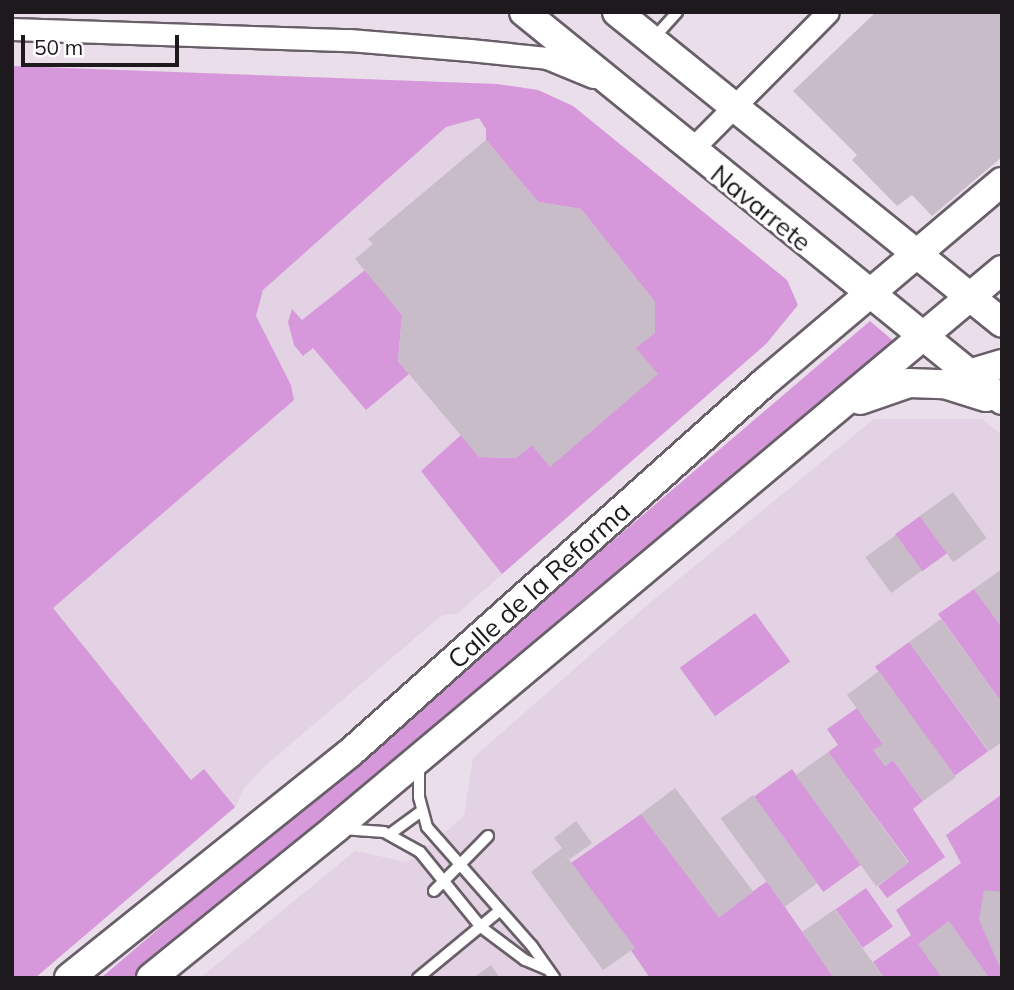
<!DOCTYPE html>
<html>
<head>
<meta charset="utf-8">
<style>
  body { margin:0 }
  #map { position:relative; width:1014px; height:990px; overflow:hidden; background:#e9dee9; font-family:Mulish,sans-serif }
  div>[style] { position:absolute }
  .built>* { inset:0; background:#e3d2e4 }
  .green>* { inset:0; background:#d798db; transform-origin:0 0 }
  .building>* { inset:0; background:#c7bcc8; transform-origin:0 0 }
  .roads { filter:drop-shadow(2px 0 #695f69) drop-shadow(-2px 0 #695f69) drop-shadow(0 2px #695f69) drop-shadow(0 -2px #695f69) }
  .lane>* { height:10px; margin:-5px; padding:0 5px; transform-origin:5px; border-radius:5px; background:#fff }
  .street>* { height:21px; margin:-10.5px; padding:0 10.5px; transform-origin:10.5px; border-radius:10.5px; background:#fff }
  .secondary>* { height:28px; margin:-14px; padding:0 14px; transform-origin:14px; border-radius:14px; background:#fff }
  span { translate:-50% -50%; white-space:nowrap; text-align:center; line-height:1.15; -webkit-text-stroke:6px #fff; paint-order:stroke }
  .street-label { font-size:26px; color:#1d191d }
  .frame { position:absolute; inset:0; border:14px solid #1d191d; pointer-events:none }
  .scale { position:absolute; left:21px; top:35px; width:158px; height:32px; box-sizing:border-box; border:4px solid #1d191d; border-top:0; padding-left:9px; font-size:21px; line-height:24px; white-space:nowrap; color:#1d191d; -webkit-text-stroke:5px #fff; paint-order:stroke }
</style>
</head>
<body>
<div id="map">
  <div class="built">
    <div style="clip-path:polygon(12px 66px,497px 84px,538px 90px,573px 106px,787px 280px,798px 305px,766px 344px,458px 613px,441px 616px,266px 765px,244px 788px,235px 808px,35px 978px,12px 978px)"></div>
    <div style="clip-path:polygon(874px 419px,982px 419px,1002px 435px,1002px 978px,200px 978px,355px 851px,407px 862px,436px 840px,464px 816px,473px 758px,652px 601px)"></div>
  </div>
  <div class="green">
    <div style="clip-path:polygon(12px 66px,497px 84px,538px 90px,573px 106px,787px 280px,798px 305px,766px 344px,502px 574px,421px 471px,461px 435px,479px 457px,516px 458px,532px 445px,550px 466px,636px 348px,655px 332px,655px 302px,581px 209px,538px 202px,486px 140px,486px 129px,479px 118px,446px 127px,263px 290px,256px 316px,291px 385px,294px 400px,53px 608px,191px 780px,204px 769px,235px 807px,35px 978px,12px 978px)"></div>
    <div style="clip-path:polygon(365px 270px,402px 315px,398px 361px,409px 374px,366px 410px,313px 348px,303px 356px,294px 345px,288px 322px,292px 309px,302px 320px)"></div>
    <div style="clip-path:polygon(870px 321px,904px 350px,133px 978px,101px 978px)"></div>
    <div style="left:920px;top:516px;width:46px;height:31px;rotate:54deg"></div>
    <div style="clip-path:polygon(974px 589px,1002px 627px,1002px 703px,938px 614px)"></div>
    <div style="left:755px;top:613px;width:60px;height:93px;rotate:54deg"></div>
    <div style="left:909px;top:642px;width:135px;height:42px;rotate:54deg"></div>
    <div style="clip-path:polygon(857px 708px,883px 744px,874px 751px,885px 766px,893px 760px,923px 801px,913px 809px,945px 857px,887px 898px,878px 886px,909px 862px,828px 752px,838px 745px,827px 729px)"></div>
    <div style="left:792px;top:769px;width:118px;height:47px;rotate:54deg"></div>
    <div style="clip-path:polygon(1002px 794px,1002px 978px,989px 978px,949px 922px,942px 978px,884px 978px,873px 962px,911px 935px,896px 910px,961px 863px,946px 835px)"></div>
    <div style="clip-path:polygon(641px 814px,719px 916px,767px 881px,834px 978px,650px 978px,571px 863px)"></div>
    <div style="left:866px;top:888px;width:47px;height:37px;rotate:55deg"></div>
  </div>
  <div class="building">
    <div style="clip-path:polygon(876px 12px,1002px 12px,1002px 157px,932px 216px,912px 195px,897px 206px,852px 160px,857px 155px,793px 91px)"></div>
    <div style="clip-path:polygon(486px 140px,538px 202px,581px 209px,655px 302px,655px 333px,636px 348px,658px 374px,550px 467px,532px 445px,516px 458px,479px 457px,398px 361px,402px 315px,355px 259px,373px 244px,368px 239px)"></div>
    <div style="left:953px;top:492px;width:57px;height:41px;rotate:54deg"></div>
    <div style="left:896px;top:535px;width:44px;height:38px;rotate:54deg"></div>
    <div style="clip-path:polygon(1002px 569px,1002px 627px,974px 589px)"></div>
    <div style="clip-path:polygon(941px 619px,1002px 703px,1002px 742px,989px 751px,909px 642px)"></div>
    <div style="clip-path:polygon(879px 671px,956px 777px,923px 801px,893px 760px,885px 766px,873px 750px,883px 744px,847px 695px)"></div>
    <div style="left:828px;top:752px;width:137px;height:40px;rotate:54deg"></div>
    <div style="left:675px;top:788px;width:130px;height:43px;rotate:53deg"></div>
    <div style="left:753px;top:795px;width:109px;height:40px;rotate:54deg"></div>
    <div style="clip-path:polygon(576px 821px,592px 843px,570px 859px,565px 854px,635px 948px,603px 970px,531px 872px,562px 848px,554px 838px)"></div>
    <div style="clip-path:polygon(984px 890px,1002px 892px,1002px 972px,979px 920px)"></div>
    <div style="clip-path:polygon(835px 909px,863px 949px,884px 978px,834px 978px,802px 932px)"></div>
    <div style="clip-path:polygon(949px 921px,989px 978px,942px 978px,918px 944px)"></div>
    <div style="clip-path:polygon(491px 965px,500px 978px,473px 978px)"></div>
  </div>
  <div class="roads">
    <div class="lane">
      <div style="left:653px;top:39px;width:36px;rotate:-48deg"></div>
      <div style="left:419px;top:763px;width:34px;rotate:90deg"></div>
      <div style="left:419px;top:797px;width:31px;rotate:75deg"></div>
      <div style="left:427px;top:827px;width:159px;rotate:48.6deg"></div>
      <div style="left:532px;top:946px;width:39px;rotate:55deg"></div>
      <div style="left:342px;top:829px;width:42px;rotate:4.1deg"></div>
      <div style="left:384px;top:832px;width:41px;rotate:29.1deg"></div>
      <div style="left:420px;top:852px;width:97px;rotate:50.9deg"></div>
      <div style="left:481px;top:927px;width:55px;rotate:36.9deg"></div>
      <div style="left:525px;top:960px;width:25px;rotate:23deg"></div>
      <div style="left:390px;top:834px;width:39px;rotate:-36deg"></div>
      <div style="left:434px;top:891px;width:77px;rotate:-45.5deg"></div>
      <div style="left:418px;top:978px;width:105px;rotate:-39.6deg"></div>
    </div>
    <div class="street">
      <div style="left:12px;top:29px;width:337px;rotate:1.9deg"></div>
      <div style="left:349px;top:40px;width:121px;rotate:4.7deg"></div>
      <div style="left:470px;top:50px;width:77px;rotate:5.9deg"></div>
      <div style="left:547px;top:58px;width:50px;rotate:22.4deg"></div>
      <div style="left:691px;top:150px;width:194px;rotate:-45.2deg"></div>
    </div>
    <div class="secondary">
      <div style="left:524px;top:12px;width:616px;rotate:39.07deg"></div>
      <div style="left:617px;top:12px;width:495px;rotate:38.9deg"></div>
      <div style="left:969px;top:374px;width:34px;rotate:-17deg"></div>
      <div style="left:860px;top:400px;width:52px;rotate:-19.1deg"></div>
      <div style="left:909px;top:383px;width:35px;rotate:2deg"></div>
      <div style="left:944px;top:384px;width:44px;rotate:17.2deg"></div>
      <div style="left:69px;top:978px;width:361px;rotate:-38.7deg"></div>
      <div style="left:351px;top:752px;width:555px;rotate:-41.79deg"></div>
      <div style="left:765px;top:382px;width:310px;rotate:-40.2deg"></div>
      <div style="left:151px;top:978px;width:238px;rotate:-39deg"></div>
      <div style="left:336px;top:828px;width:869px;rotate:-39.96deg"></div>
    </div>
  </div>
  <div class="street-label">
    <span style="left:761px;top:208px;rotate:39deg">Navarrete</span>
    <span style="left:539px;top:585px;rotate:-42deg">Calle de la Reforma</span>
  </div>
  <div class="frame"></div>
  <div class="scale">50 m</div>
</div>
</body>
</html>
